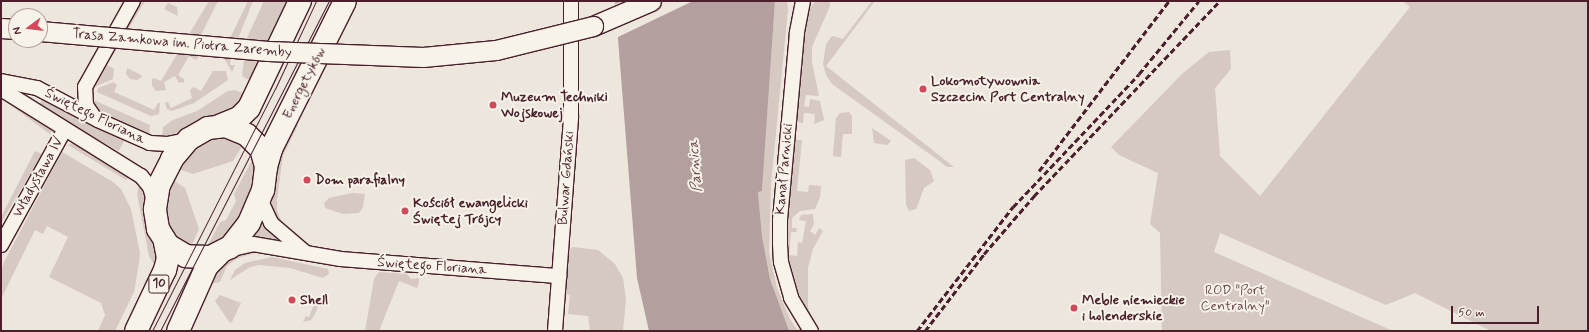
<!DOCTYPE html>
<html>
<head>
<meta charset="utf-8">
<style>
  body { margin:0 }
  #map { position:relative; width:1589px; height:332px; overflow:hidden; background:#ece6dd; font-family:Mynerve,sans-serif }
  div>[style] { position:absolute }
  .green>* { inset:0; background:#d5c9c2; transform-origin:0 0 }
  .water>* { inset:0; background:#b39f9d }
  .pier>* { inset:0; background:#ece6dd }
  .roads { filter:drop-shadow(1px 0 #4a1f2b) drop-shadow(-1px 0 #4a1f2b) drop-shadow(0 1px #4a1f2b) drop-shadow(0 -1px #4a1f2b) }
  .minor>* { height:14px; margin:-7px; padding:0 7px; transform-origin:7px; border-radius:7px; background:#f7f3e8 }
  .secondary>* { height:19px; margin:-9.5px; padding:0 9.5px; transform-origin:9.5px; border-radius:9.5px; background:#f7f3e8 }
  .primary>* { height:22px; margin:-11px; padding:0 11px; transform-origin:11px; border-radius:11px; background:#f7f3e8 }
  .tram>* { height:1px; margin:-0.5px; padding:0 0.5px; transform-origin:0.5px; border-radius:0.5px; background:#4a1f2b }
  .rail>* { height:3px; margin-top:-1.5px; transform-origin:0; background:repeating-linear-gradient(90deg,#4a1f2b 0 6px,transparent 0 9px) }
  .bridges { filter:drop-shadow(1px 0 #4a1f2b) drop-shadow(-1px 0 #4a1f2b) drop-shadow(0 1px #4a1f2b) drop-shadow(0 -1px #4a1f2b) }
  .secondary-bridge>* { height:19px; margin:-9.5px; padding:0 9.5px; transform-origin:9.5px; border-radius:9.5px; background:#f7f3e8 }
  .dots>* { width:11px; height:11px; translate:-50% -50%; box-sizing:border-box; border:2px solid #f7f3e8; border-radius:50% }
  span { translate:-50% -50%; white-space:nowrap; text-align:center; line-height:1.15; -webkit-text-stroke:4px #f7f3e8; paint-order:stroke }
  .shield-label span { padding:1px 3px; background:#f7f3e8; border:1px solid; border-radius:3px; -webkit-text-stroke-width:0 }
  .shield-label { font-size:13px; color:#4a1f2b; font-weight:700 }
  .street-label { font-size:14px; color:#4a1f2b }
  .poi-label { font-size:14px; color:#4a1f2b; font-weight:700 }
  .left { translate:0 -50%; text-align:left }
  .park-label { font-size:14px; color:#6d4a51 }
  .water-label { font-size:15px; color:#6f4c53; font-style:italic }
  .frame { position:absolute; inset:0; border:2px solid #4a1f2b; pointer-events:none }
  .north { position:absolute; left:8px; top:8px; width:40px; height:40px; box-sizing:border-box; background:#f7f3e8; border:1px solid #b29e9c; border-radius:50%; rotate:255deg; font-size:11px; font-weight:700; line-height:16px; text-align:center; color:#4a1f2b }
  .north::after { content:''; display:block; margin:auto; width:14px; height:18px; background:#d1495b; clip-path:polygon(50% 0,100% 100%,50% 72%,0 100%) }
  .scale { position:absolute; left:1451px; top:306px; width:88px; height:18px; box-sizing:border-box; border:2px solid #4a1f2b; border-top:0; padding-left:5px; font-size:12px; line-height:14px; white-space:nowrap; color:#4a1f2b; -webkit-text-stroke:3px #f7f3e8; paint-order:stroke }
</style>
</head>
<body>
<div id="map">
  <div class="green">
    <div style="clip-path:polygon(137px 1px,145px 1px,107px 65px,114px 69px,113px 79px,94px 87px,90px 85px)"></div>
    <div style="clip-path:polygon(209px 1px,218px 1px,199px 39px,200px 55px,196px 60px,189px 56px,178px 75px,184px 79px,184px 82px,179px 83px,175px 76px,164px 82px,166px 90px,156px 91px,152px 86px,152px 79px,154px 78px,161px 81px)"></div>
    <div style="clip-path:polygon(248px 1px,253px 1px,238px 39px,232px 44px,230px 65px,235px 65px,232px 72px,222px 55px)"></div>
    <div style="clip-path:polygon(264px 1px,293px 1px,254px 83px,242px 76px,246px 40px)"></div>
    <div style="clip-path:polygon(775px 1px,787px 1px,788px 9px,771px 184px,769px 252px,777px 288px,790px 319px,797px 330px,802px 328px,805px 331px,789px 331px,783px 319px,770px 279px,762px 236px,758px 191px,762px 191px)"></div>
    <div style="clip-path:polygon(816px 1px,830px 1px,830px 6px,812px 47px,812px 62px,819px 96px,806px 95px,804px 106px,809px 107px,810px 99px,820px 101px,824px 120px,814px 124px,815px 114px,804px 113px,803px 123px,796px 122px,794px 140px,802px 140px,797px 191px,808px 192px,809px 185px,821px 186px,820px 197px,815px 209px,800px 211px,792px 218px,792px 228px,797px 228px,796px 232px,791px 232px,789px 255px,797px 256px,798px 242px,802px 243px,806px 221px,799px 220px,801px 215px,813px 214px,814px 224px,810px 231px,815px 235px,819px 228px,823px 231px,813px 249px,808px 268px,808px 307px,813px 322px,803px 309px,787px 252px,789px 178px,805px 13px)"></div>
    <div style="clip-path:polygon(872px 1px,875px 1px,826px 66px,954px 167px,947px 167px,938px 160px,832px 84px,826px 75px,823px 64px,826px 44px,832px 36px,843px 39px)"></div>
    <div style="clip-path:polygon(1403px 1px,1588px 1px,1588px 331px,1491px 331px,1415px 293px,1386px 305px,1220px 233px,1214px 252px,1393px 331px,1162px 331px,1160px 233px,1150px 224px,1158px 173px,1119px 155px,1111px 147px,1183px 73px,1209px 52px,1230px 50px,1231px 69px,1215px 88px,1220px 156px,1260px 196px,1410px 7px)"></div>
    <div style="clip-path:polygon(168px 3px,177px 7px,178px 16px,164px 9px)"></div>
    <div style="clip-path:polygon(127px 68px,141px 75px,142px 77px,137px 80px,130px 79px,126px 74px)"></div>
    <div style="clip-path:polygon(213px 71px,226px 71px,228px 80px,194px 103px,172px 111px,167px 109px,165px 102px,168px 102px,171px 108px,192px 98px,190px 90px,194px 87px,201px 91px)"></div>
    <div style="clip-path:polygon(114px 82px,117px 85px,114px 92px,154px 110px,158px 103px,160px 103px,159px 114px,151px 116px,97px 92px,98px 88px)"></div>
    <div style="clip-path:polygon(235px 90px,247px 95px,234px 112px,202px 120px,174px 137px,162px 139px,163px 127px,173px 120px,197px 111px,228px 91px)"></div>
    <div style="clip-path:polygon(1px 93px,53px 128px,51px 135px,1px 98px)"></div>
    <div style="left:44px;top:96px;width:92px;height:12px;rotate:29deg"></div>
    <div style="clip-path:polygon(89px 98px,150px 125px,149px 136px,102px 117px)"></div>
    <div style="clip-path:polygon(849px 112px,852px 116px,852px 134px,843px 134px,841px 157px,833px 156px,836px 118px,840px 113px)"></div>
    <div style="clip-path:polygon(293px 120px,298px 125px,283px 156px,277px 199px,277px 210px,283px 226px,278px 224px,270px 203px,276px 178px,276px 161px)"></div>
    <div style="clip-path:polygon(872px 128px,891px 141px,887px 145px,874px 143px)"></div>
    <div style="clip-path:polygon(224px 137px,243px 145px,233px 161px,193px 174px,178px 169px,195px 148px,208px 139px)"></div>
    <div style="clip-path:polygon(73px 143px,82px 148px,129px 177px,126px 180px,68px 145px)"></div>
    <div style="clip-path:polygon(35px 151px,42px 154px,1px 223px,1px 217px)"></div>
    <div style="clip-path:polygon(62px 152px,113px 182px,121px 189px,131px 209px,140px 253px,139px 263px,134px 292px,115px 331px,98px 331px,105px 315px,101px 303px,49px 277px,68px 237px,47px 226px,43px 234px,35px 230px,1px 299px,1px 271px,4px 262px)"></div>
    <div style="clip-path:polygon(253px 158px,256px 167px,253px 186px,244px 209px,226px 237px,207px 247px,220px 222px,226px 220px,236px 201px,234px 194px)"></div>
    <div style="clip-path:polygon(914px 158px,930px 170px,934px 181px,924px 188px,916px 209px,909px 211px,906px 205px,905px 160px)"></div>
    <div style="clip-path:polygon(173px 180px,185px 188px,199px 229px,191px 247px,181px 242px,170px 231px,165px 213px)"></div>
    <div style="clip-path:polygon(139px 185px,145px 196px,147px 227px,159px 256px,155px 266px,149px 256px,137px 194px)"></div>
    <div style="clip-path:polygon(352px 193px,365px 194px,363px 207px,359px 213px,343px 214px,325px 208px,324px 203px,329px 198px)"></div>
    <div style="clip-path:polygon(262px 220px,278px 235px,273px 244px,252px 239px)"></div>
    <div style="clip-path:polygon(573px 247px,598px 250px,615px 264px,623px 278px,626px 299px,623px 331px,590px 331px,588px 316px,568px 314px,570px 295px,565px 294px,569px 250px)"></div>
    <div style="clip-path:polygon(251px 250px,259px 252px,238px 258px,227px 266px,220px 282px,207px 285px,219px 266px)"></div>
    <div style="clip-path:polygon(272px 257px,328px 269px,329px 274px,323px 278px,290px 268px,259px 265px,250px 267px,230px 280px,235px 270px,245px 263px)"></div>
    <div style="clip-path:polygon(379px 272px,407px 274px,411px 279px,419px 278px,419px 282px,417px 288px,399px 281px,379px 331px,365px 331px,374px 279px)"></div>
    <div style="clip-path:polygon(220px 295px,241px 303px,232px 322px,230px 323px,215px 301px)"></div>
    <div style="clip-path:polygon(318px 295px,321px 298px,315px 314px,311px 320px,303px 322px,306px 316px,309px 317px)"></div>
  </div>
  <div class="water">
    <div style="clip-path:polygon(615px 1px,775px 1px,762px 191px,758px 192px,762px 236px,770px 279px,789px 331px,649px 331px,637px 278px)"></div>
  </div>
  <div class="pier">
    <div style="clip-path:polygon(622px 1px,693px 1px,616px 38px,613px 5px)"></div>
  </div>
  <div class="roads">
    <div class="minor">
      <div style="left:803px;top:1px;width:33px;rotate:101deg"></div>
      <div style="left:797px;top:33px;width:188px;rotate:95.2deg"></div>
      <div style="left:780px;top:220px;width:24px;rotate:90deg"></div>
      <div style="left:780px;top:244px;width:18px;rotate:87deg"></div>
      <div style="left:781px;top:262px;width:37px;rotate:74deg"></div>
      <div style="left:791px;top:298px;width:39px;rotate:59deg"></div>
      <div style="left:1px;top:81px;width:37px;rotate:11deg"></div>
      <div style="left:37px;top:88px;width:69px;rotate:27.7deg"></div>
      <div style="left:98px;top:120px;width:57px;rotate:23.9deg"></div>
      <div style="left:150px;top:143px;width:17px;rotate:3deg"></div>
      <div style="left:167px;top:144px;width:20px;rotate:-11deg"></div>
      <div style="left:1px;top:89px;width:165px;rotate:31.9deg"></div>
      <div style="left:141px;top:176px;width:14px;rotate:51deg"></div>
      <div style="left:150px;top:187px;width:15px;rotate:74deg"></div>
      <div style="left:94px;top:117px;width:14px;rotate:-124deg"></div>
      <div style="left:86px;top:105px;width:18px;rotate:-93deg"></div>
      <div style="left:85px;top:87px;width:98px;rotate:-60.8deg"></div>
      <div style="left:260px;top:199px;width:26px;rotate:65deg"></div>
      <div style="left:271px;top:223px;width:45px;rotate:40.5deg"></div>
      <div style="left:1px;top:245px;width:132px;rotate:-61.1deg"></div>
      <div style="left:228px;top:250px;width:26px;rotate:-13deg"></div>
      <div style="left:253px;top:244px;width:89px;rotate:9.7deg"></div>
      <div style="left:341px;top:259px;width:219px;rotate:4.5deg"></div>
      <div style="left:555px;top:331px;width:216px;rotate:-85.7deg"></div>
      <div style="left:571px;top:116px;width:115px;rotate:-90deg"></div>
    </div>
    <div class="secondary">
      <div style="left:593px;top:26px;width:63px;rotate:-23.3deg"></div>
      <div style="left:1px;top:28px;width:15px;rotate:4deg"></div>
    </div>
    <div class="primary">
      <div style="left:219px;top:126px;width:22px;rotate:-22deg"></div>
      <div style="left:239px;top:118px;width:14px;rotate:-45deg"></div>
      <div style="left:249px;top:108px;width:119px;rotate:-64.5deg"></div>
      <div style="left:226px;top:126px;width:23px;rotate:23deg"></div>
      <div style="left:247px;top:135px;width:20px;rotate:45deg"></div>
      <div style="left:261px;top:149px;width:19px;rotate:74deg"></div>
      <div style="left:266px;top:167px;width:23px;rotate:97deg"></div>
      <div style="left:263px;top:190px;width:36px;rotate:113deg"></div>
      <div style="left:249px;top:223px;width:31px;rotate:128deg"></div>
      <div style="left:230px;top:247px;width:22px;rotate:153deg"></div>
      <div style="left:210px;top:257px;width:24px;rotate:-178deg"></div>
      <div style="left:186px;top:256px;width:21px;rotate:-149deg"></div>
      <div style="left:168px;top:245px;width:19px;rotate:-122deg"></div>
      <div style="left:158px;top:229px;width:20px;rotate:-99deg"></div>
      <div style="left:155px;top:209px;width:24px;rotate:-81deg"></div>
      <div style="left:159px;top:185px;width:29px;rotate:-63deg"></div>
      <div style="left:172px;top:159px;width:26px;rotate:-50deg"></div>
      <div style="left:189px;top:139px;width:22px;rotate:-30deg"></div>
      <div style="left:208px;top:128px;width:18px;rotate:-6deg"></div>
      <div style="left:266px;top:167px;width:19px;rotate:-74deg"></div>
      <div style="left:271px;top:149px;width:165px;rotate:-63.4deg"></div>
      <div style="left:136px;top:331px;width:68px;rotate:-64.6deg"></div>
      <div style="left:165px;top:270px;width:12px;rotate:-76deg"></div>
      <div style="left:168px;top:258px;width:16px;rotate:-101deg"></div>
      <div style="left:178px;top:331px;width:71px;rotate:-66deg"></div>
      <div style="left:207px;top:266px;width:16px;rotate:-45deg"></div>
    </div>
  </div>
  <div class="tram">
    <div style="left:152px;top:331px;width:271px;rotate:-63.1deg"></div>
    <div style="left:275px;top:89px;width:97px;rotate:-65deg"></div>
    <div style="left:160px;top:331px;width:371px;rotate:-62.9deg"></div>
  </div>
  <div class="rail">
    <div style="left:1039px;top:171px;width:214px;rotate:-52.6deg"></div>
    <div style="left:917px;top:331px;width:157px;rotate:-52.3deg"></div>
    <div style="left:1013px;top:207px;width:183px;rotate:-46.5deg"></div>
    <div style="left:1139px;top:74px;width:94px;rotate:-50.6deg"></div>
    <div style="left:925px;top:331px;width:97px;rotate:-52.5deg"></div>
    <div style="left:984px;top:254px;width:77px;rotate:-49.2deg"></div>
    <div style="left:1034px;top:196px;width:269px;rotate:-46.4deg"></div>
  </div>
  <div class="bridges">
    <div class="secondary-bridge">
      <div style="left:40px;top:31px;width:229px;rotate:5deg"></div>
      <div style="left:268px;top:51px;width:155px;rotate:2.2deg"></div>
      <div style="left:423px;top:57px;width:73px;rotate:-5.5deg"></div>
      <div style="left:496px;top:50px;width:100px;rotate:-13.9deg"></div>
    </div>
  </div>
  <div class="dots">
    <div style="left:923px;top:89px;background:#d1495b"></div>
    <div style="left:493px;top:105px;background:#d1495b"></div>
    <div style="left:307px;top:180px;background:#d1495b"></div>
    <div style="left:405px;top:211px;background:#d1495b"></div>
    <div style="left:292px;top:300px;background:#d1495b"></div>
    <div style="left:1074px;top:308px;background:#d1495b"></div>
  </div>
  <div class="shield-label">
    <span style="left:159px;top:284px">10</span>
  </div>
  <div class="street-label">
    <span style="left:182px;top:43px;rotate:5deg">Trasa Zamkowa im. Piotra Zaremby</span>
    <span style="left:304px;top:83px;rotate:-63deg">Energetyków</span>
    <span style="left:95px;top:116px;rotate:26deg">Świętego Floriana</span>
    <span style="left:784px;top:169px;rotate:-85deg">Kanał Parnicki</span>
    <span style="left:38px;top:177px;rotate:-61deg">Władysława IV</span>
    <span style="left:566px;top:178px;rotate:-86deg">Bulwar Gdański</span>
    <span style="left:432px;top:266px;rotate:4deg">Świętego Floriana</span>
  </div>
  <div class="poi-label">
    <span class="left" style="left:931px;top:89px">Lokomotywownia<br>Szczecin Port Centralny</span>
    <span class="left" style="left:501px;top:105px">Muzeum Techniki<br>Wojskowej</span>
    <span class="left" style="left:315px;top:180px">Dom parafialny</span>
    <span class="left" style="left:413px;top:211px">Kościół ewangelicki<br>Świętej Trójcy</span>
    <span class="left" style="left:300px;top:300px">Shell</span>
    <span class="left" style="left:1082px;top:308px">Meble niemieckie<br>i holenderskie</span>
  </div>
  <div class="park-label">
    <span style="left:1235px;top:298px">ROD "Port<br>Centralny"</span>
  </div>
  <div class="water-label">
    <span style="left:696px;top:166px;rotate:-94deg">Parnica</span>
  </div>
  <div class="frame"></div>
  <div class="north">N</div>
  <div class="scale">50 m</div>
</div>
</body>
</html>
